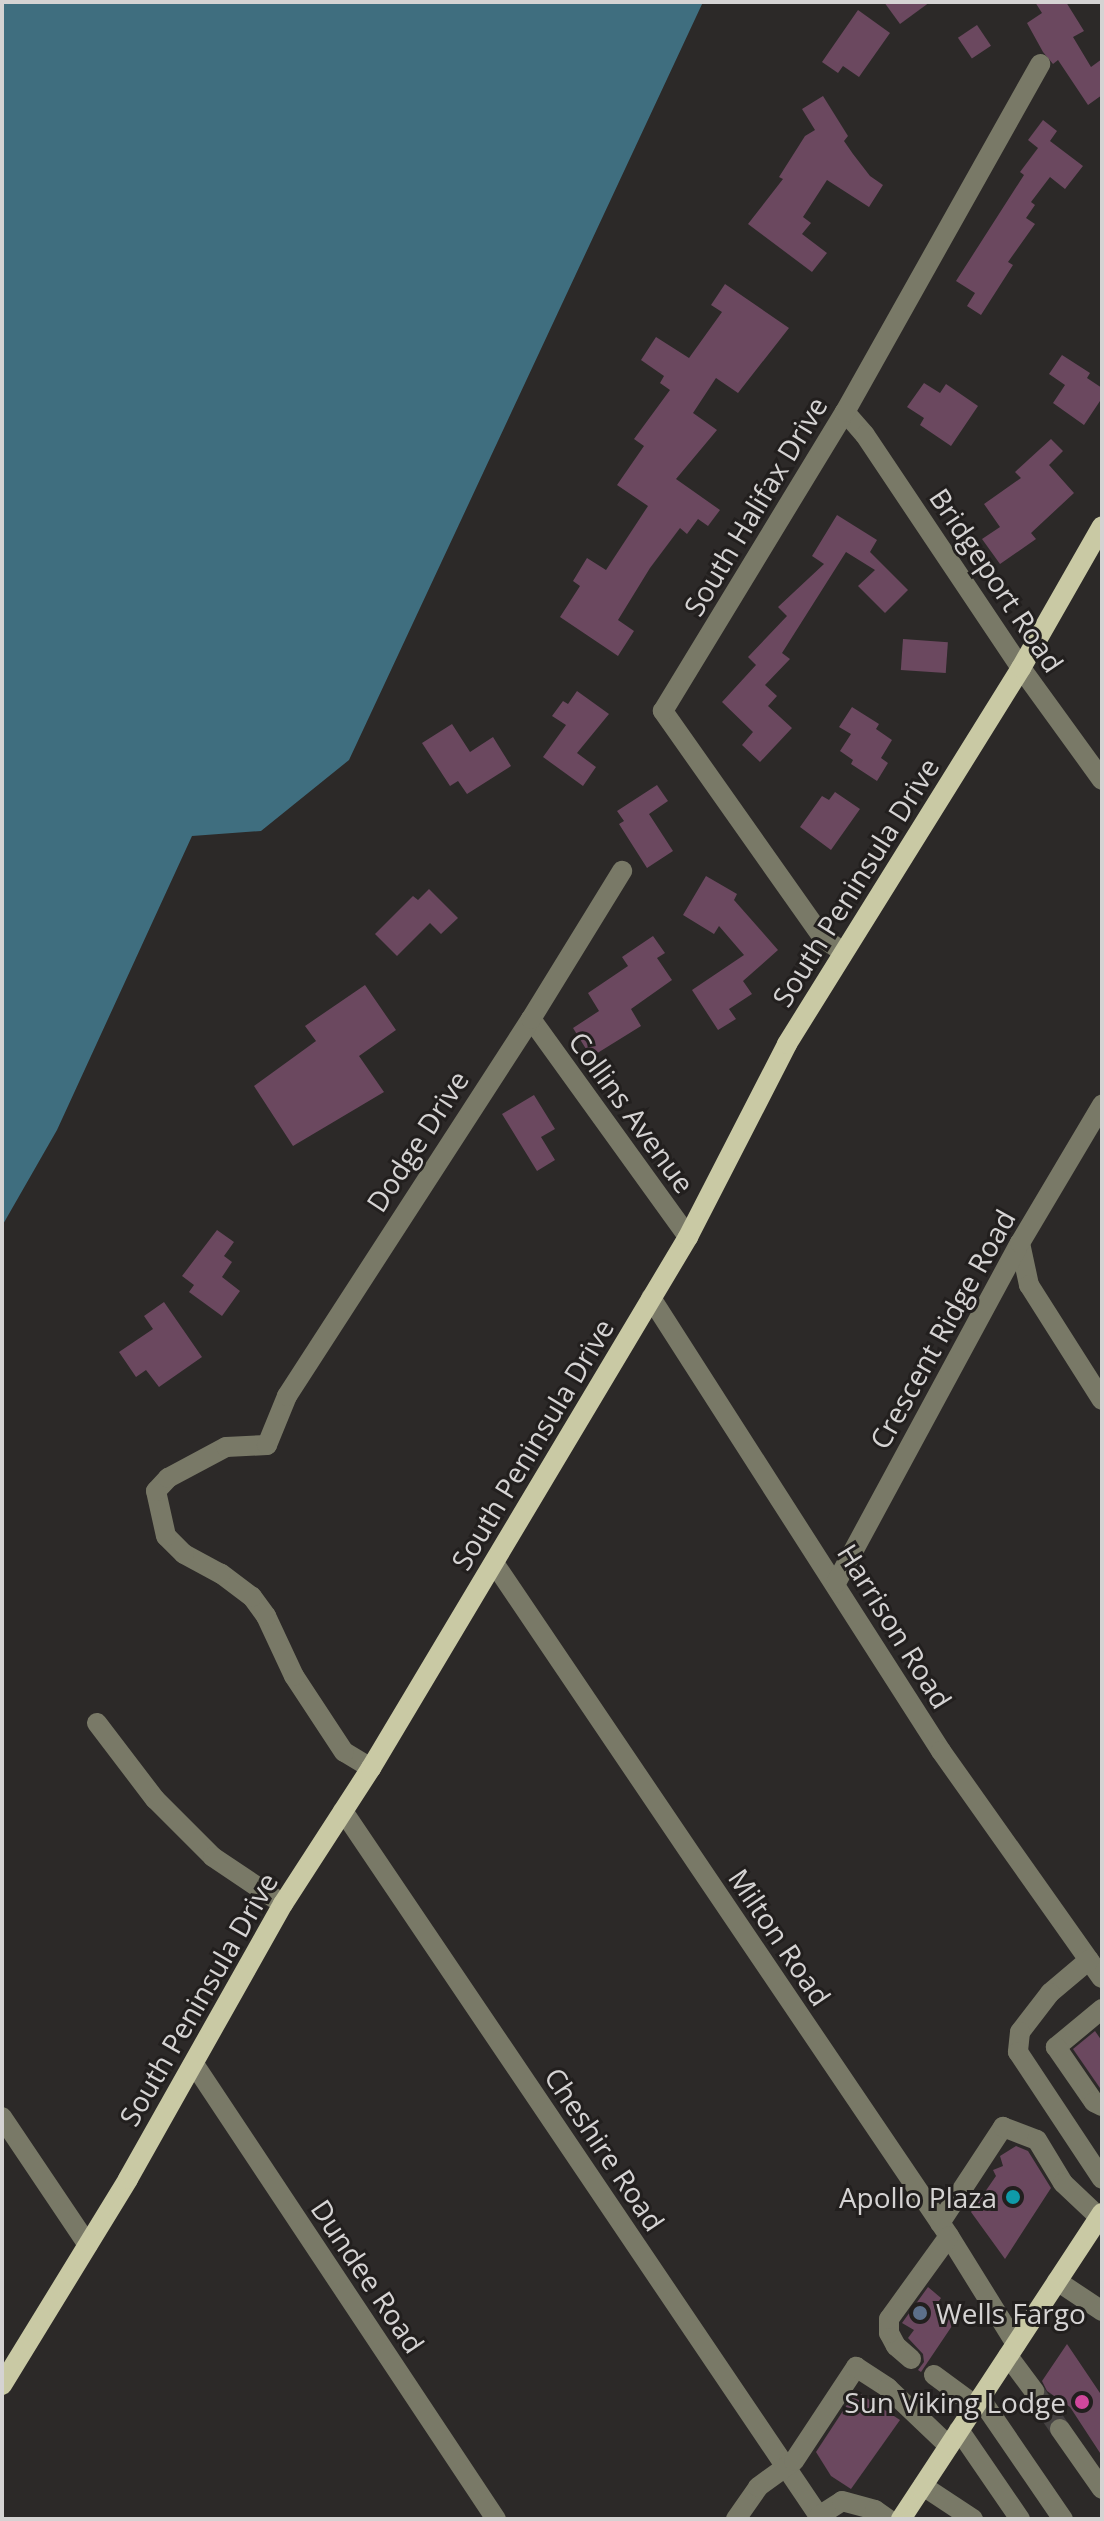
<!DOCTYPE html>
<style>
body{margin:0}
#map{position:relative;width:1104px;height:2521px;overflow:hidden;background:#2c2928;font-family:"Open Sans",sans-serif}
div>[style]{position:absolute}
.water>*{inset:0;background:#3f6e7f}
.building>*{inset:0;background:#6b485f;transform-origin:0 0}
.minor-tunnel>*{height:20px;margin-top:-10px;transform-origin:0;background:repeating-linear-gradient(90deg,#454242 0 20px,transparent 0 30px)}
.minor>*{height:20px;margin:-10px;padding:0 10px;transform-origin:10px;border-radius:10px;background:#797967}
.major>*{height:20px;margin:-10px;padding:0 10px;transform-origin:10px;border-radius:10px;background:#c9c9a4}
.dots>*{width:22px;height:22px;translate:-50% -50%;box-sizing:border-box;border:4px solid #221f1e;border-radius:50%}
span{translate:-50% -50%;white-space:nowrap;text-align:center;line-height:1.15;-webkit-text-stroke:6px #221f1e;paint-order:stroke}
.street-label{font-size:28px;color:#d5d3d3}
.poi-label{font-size:28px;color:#d5d3d3}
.right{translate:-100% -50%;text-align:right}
.left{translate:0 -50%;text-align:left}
.frame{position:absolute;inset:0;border:4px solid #d5d3d3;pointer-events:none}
</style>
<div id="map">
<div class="water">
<div style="clip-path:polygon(2px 2px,703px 2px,349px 760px,261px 831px,192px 836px,57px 1130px,2px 1226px)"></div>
</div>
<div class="building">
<div style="clip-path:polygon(884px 2px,930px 2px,900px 24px)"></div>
<div style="clip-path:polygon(1035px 2px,1066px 2px,1084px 31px,1073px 37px,1091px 67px,1102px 59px,1102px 95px,1088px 105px,1058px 60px,1053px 64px,1043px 52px,1027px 23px,1042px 13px)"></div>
<div style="clip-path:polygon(858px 10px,890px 33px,859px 77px,843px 66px,838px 73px,822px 62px)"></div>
<div style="left:977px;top:25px;width:25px;height:23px;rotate:56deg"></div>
<div style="clip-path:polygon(823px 96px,848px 136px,844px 141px,853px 154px,870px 176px,883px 185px,869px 207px,827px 180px,803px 217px,811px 223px,802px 234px,827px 253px,812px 272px,748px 224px,783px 179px,779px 177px,805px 136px,815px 130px,802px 109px)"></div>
<div style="clip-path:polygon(1043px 120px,1057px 131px,1050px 141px,1083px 166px,1065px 189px,1050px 177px,1031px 202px,1035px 205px,1026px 218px,1035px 224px,1008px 262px,1013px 265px,981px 315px,967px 306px,975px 293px,956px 281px,1024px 175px,1020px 172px,1038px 148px,1028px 140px)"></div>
<div style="clip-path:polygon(725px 284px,789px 328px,738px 393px,716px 378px,693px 413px,717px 430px,676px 479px,720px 510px,708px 526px,698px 519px,687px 534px,680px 528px,650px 568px,618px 620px,634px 631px,618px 656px,560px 617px,580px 586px,573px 581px,587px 558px,606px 570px,648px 506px,617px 485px,644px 446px,634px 439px,670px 390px,660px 383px,664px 376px,641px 360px,656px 337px,689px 358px,722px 312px,711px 305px)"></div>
<div style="clip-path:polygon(1062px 355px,1090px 373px,1087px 378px,1102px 388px,1102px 398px,1084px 425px,1053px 403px,1065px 385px,1049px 374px)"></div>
<div style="clip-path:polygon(924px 383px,940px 393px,946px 384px,978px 406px,951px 446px,920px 425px,924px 418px,907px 407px)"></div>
<div style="clip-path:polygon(1051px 439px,1063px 451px,1049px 465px,1074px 493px,1031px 533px,1036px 539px,1000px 564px,982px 539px,1000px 527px,984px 504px,1021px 478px,1015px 472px)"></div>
<div style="clip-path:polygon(837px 515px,877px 540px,870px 552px,908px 590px,885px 613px,858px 586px,875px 570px,846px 552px,782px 653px,790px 659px,765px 685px,777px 696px,768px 706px,792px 728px,760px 762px,742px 745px,753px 732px,722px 702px,756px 665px,748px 657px,787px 616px,778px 607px,824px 564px,812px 556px)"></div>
<div style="left:903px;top:639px;width:45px;height:31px;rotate:4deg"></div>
<div style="clip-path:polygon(577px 691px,609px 714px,577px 753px,596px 767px,583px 786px,543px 757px,566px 725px,552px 716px,563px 701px,568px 704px)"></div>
<div style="clip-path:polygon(852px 707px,879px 724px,876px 729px,892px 740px,881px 758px,888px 763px,877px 781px,851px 764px,853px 760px,840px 751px,851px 734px,839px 727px)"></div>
<div style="clip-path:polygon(452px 724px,470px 752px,493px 737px,511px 766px,467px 794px,458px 781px,450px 786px,422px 743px)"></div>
<div style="clip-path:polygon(657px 785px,668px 801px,649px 814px,673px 851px,647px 868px,619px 824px,624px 821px,617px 811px)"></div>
<div style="clip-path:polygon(835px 792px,860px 809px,831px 850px,800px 827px,822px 796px,829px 800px)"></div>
<div style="clip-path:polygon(706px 876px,737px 894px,734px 900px,778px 950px,743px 981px,752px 994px,729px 1009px,736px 1019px,718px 1030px,692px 990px,744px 955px,719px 926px,714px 934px,683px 915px)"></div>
<div style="clip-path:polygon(429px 889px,458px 918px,441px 934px,430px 923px,397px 956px,375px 934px,413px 896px,418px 900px)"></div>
<div style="clip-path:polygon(653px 936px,665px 953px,657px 958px,672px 980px,631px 1009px,641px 1026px,591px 1057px,573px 1028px,599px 1011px,588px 993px,628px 966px,622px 957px)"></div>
<div style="clip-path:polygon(365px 985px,396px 1030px,359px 1056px,384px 1092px,293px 1146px,254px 1086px,316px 1041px,305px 1026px)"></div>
<div style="clip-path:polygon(534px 1095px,555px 1129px,541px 1137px,555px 1160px,537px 1171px,502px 1114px)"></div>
<div style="clip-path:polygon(217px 1230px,234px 1242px,224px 1256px,232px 1262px,222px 1277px,240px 1291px,222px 1316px,189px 1292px,194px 1285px,182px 1276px)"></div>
<div style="clip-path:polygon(164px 1302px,202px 1357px,159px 1387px,146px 1370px,136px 1377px,119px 1352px,153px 1329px,144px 1316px)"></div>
<div style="clip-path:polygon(1095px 2031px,1102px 2041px,1102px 2091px,1073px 2049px)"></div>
<div style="clip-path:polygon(1016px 2146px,1028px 2151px,1051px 2188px,1005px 2259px,971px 2212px,996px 2176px,993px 2170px,1003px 2166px,1000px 2156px)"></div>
<div style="clip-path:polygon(928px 2287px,941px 2298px,934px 2308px,954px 2323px,921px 2372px,918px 2370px,924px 2362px,923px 2354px,908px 2338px,914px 2330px,902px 2323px)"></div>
<div style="clip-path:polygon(1067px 2344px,1102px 2396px,1102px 2456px,1070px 2407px,1047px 2391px,1042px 2381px)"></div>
<div style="clip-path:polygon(856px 2391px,900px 2420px,851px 2489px,831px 2476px,816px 2452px)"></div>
</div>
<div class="minor-tunnel">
<div style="left:1034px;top:2391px;width:46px;rotate:55.6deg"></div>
</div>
<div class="minor">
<div style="left:845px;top:412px;width:30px;rotate:49deg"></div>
<div style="left:865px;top:435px;width:280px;rotate:56.2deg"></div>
<div style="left:1021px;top:668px;width:138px;rotate:54.1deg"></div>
<div style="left:843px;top:952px;width:24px;rotate:-145deg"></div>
<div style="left:823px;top:938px;width:278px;rotate:-125.2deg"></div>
<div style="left:663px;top:711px;width:350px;rotate:-58.7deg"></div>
<div style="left:845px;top:412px;width:399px;rotate:-60.7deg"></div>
<div style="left:531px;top:1019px;width:269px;rotate:54.2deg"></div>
<div style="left:1020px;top:1243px;width:43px;rotate:77.9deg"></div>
<div style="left:1029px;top:1285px;width:136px;rotate:57.6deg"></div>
<div style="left:651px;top:1298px;width:538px;rotate:57.37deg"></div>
<div style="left:941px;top:1751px;width:278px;rotate:54.7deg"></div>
<div style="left:494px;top:1563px;width:812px;rotate:55.94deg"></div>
<div style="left:949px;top:2236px;width:127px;rotate:58.2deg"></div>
<div style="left:836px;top:1583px;width:387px;rotate:-61.6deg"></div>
<div style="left:1020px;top:1243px;width:161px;rotate:-59.3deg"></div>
<div style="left:97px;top:1723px;width:96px;rotate:52.7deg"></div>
<div style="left:155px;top:1799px;width:82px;rotate:45deg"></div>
<div style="left:213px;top:1857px;width:84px;rotate:33.9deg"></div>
<div style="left:371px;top:1768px;width:31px;rotate:-149deg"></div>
<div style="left:344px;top:1752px;width:91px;rotate:-123.3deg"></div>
<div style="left:294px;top:1676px;width:66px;rotate:-115deg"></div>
<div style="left:266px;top:1616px;width:24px;rotate:-126deg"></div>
<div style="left:252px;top:1597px;width:39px;rotate:-143deg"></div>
<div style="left:221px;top:1574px;width:42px;rotate:-151.6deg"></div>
<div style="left:184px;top:1554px;width:25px;rotate:-135deg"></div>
<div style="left:166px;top:1536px;width:46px;rotate:-102.5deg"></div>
<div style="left:156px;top:1491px;width:18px;rotate:-47deg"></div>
<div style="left:168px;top:1478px;width:66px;rotate:-28.1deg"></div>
<div style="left:226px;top:1447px;width:41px;rotate:-2.8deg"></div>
<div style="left:267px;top:1445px;width:53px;rotate:-67.8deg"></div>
<div style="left:287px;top:1396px;width:449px;rotate:-57.1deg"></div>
<div style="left:531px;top:1019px;width:174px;rotate:-58.4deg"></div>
<div style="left:343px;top:1811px;width:854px;rotate:55.98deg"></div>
<div style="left:1089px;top:1960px;width:51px;rotate:139.8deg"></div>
<div style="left:1050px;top:1993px;width:49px;rotate:127.6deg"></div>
<div style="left:1020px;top:2032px;width:20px;rotate:96deg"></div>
<div style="left:1018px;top:2052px;width:152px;rotate:56.5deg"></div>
<div style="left:1102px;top:2009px;width:60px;rotate:140.4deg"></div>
<div style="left:1056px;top:2047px;width:67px;rotate:55.4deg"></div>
<div style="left:1094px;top:2102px;width:9px;rotate:27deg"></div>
<div style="left:194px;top:2064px;width:546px;rotate:56.43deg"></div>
<div style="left:2px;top:2117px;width:154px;rotate:56.1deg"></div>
<div style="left:940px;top:2223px;width:115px;rotate:-56.7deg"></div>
<div style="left:1003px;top:2127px;width:36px;rotate:21deg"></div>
<div style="left:1037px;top:2140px;width:50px;rotate:58.8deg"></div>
<div style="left:1063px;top:2183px;width:50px;rotate:43.4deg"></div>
<div style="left:1057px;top:2281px;width:54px;rotate:33.7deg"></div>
<div style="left:1008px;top:2356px;width:44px;rotate:53.4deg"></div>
<div style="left:911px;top:2359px;width:20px;rotate:-139deg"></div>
<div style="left:896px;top:2346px;width:15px;rotate:-118deg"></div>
<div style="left:889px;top:2333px;width:14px;rotate:-90deg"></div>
<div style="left:889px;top:2319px;width:102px;rotate:-54.1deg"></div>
<div style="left:934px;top:2375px;width:52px;rotate:36.4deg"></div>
<div style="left:980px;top:2398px;width:147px;rotate:55.6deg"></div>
<div style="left:1060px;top:2429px;width:73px;rotate:55deg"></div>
<div style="left:959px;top:2430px;width:108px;rotate:55.6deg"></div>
<div style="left:923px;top:2486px;width:60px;rotate:33.4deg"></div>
<div style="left:819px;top:2516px;width:27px;rotate:-33deg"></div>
<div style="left:842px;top:2501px;width:34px;rotate:15deg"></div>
<div style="left:875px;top:2510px;width:16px;rotate:35deg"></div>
<div style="left:736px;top:2519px;width:39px;rotate:-55deg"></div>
<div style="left:758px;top:2487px;width:44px;rotate:-35.8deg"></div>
<div style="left:794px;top:2461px;width:113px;rotate:-56.6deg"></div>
<div style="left:856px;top:2367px;width:38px;rotate:33deg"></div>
<div style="left:888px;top:2388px;width:84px;rotate:43.6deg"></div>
</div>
<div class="major">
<div style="left:2px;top:2385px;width:241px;rotate:-58.5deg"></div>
<div style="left:128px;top:2179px;width:316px;rotate:-60.6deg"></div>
<div style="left:283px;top:1904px;width:162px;rotate:-57.1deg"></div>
<div style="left:371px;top:1768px;width:618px;rotate:-59.16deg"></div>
<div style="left:688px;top:1237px;width:217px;rotate:-62.8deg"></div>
<div style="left:787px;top:1044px;width:443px;rotate:-58.1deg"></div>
<div style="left:1021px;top:668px;width:163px;rotate:-60.3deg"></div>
<div style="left:901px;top:2519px;width:366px;rotate:-56.7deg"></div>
</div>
<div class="dots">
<div style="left:1013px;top:2197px;background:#0f9aa8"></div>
<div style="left:920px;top:2313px;background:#5c6f8a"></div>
<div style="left:1082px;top:2402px;background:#d1479c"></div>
</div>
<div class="street-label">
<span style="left:755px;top:506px;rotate:-59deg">South Halifax Drive</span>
<span style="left:997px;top:580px;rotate:56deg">Bridgeport Road</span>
<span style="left:855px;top:882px;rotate:-58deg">South Peninsula Drive</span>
<span style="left:632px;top:1112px;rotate:54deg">Collins Avenue</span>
<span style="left:417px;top:1141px;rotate:-57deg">Dodge Drive</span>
<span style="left:942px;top:1329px;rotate:-61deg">Crescent Ridge Road</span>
<span style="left:532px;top:1444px;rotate:-59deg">South Peninsula Drive</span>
<span style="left:895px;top:1626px;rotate:58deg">Harrison Road</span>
<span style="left:780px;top:1937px;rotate:56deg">Milton Road</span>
<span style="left:198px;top:1999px;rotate:-60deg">South Peninsula Drive</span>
<span style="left:605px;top:2149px;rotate:56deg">Cheshire Road</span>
<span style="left:368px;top:2276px;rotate:56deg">Dundee Road</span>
</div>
<div class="poi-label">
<span class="right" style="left:997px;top:2197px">Apollo Plaza</span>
<span class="left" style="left:936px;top:2313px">Wells Fargo</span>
<span class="right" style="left:1066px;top:2402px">Sun Viking Lodge</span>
</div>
<div class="frame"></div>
</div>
